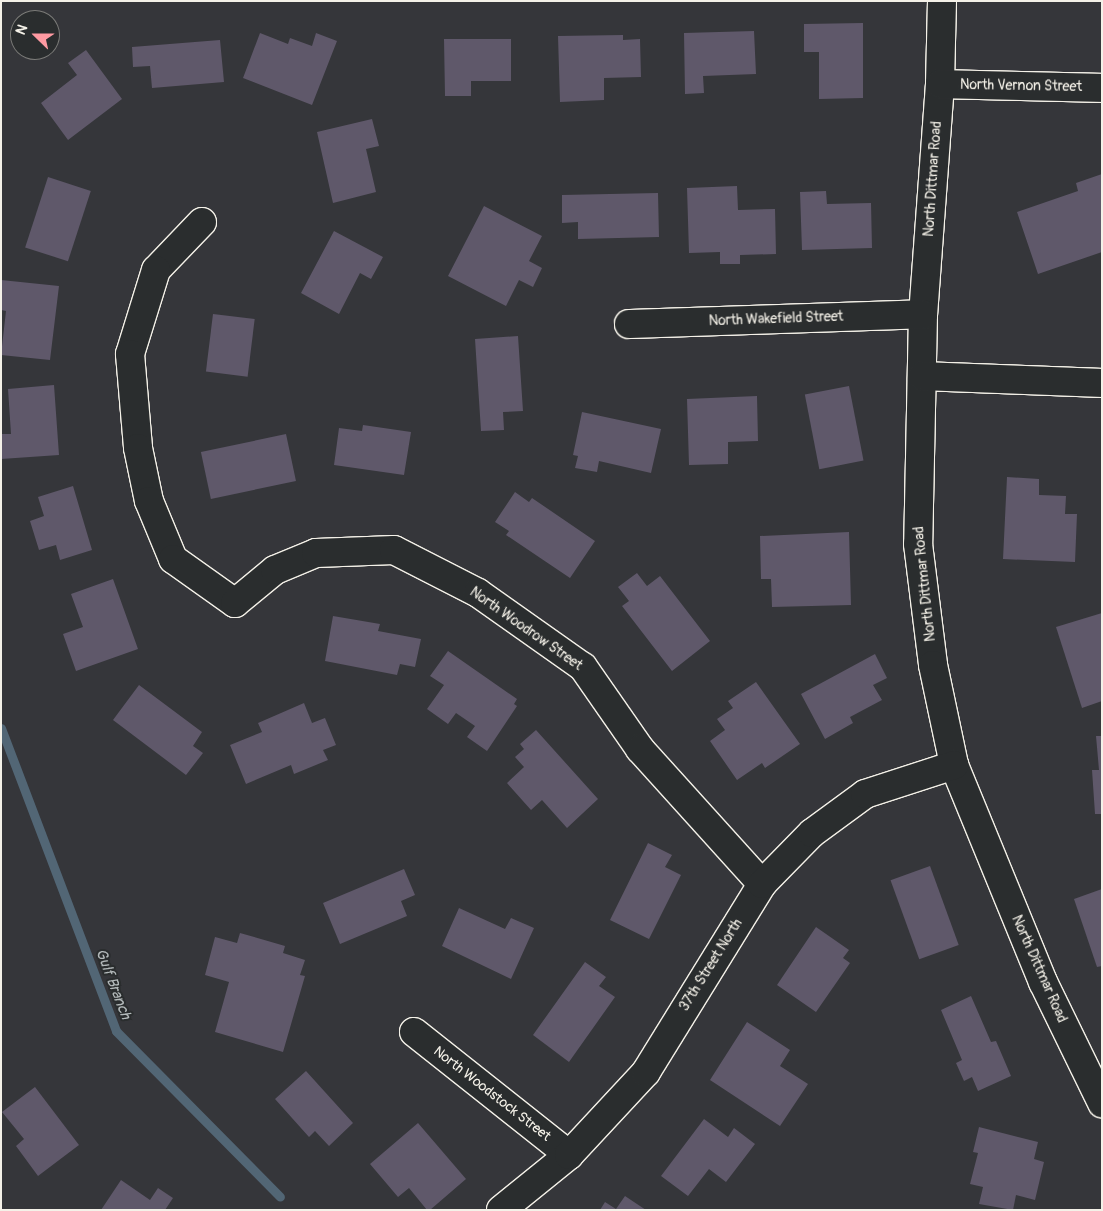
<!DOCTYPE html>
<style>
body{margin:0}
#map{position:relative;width:1103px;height:1211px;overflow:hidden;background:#35363a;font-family:Pangolin,sans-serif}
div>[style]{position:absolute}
.stream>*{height:9px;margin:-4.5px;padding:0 4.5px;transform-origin:4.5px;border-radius:4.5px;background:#526675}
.building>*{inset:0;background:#5f586a;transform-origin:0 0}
.roads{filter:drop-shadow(1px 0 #f4f1e8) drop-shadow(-1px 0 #f4f1e8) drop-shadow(0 1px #f4f1e8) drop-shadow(0 -1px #f4f1e8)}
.minor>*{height:28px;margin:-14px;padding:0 14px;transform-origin:14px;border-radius:14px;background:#2a2d2e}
span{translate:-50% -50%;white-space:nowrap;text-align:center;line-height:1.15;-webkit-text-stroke:4px #2a2d2e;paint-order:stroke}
.street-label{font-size:14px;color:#f4f1e8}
.water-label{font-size:15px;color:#b3b9ba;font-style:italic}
.frame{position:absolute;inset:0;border:2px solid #f4f1e8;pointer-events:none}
.north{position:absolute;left:10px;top:10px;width:50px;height:50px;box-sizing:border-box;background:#2a2d2e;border:1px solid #7b7b78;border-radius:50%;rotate:292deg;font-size:14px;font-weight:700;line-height:20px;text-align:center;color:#f4f1e8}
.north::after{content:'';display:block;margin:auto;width:18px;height:22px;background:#ff9aa2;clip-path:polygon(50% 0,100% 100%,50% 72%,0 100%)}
</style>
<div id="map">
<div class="stream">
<div style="left:1px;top:728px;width:324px;rotate:69.2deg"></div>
<div style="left:116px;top:1031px;width:233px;rotate:45.3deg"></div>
</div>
<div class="building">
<div style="clip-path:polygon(863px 23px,863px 98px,819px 99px,819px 52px,804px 52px,804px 24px)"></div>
<div style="clip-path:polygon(754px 31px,756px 74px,703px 76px,704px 93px,685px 94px,684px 33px)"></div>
<div style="clip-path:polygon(260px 33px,288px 44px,290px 38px,312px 46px,316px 33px,337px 41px,312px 105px,243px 78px)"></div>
<div style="clip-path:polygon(623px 35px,623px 40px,640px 39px,641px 77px,604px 78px,604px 100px,560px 102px,558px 36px)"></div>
<div style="clip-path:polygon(444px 39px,511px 39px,511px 81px,471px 81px,471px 96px,445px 96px)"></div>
<div style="clip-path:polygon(220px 40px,224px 82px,152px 88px,150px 66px,133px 67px,132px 47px)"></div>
<div style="clip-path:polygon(86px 50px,122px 99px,68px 140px,41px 103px,77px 75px,68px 63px)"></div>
<div style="clip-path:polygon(372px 119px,379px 146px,366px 149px,376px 192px,333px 203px,317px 132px)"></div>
<div style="clip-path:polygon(1102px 174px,1102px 252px,1038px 274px,1017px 212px,1078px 191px,1076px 183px)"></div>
<div style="left:48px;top:177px;width:45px;height:74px;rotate:18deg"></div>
<div style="clip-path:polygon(737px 186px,738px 210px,775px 209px,776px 254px,740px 255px,740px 264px,720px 264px,720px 252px,689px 253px,687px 188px)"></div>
<div style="clip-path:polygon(826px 191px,827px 204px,871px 203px,872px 248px,802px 250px,800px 192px)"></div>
<div style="clip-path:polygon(658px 193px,659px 237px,578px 239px,578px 222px,562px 223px,562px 195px)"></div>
<div style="clip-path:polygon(484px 206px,542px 236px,529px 261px,542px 268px,533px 287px,519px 280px,506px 306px,448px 276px)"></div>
<div style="clip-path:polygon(334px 231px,383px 257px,371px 279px,360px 273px,339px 314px,301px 293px)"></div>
<div style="clip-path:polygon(1px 280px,59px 286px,50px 360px,1px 355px,6px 311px,1px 310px)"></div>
<div style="left:213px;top:314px;width:42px;height:58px;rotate:7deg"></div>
<div style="clip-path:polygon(518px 336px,523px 411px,503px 412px,504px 430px,481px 431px,475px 339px)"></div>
<div style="clip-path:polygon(54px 385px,59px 455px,1px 459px,1px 434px,11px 434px,8px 389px)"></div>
<div style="left:849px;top:386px;width:76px;height:45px;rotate:79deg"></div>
<div style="clip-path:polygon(757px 396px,758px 441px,728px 442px,728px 464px,689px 465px,687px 399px)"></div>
<div style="clip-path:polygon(582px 412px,661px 429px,651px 473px,599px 461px,597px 472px,575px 468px,578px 456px,573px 455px)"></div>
<div style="clip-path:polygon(363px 425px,411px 432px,404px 475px,334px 465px,339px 428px,362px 431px)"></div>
<div style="left:286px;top:434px;width:48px;height:87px;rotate:78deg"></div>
<div style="clip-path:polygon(1007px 477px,1039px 479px,1039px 495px,1066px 496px,1065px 514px,1077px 514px,1075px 562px,1003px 559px)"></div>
<div style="clip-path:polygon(73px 486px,92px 550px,60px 560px,56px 545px,39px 550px,30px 521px,44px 516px,38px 497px)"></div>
<div style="clip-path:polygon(515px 492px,529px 502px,532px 498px,595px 541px,570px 578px,506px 535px,509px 531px,495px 522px)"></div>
<div style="clip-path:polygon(849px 532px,851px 605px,772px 607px,771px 579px,761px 579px,760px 536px)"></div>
<div style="clip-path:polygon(637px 573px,647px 586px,660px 576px,710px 641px,672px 671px,622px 606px,629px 601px,618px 587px)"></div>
<div style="clip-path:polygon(113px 579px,138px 649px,76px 671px,63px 634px,83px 627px,71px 594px)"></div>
<div style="clip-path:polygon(1102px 613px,1102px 701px,1082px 708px,1056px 627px)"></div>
<div style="clip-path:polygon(333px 616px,380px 624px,378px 631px,421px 639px,415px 667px,400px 664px,397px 675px,325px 661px)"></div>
<div style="clip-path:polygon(448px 651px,517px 699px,514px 704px,517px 706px,487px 751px,467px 737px,475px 726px,456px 713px,448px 724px,427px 709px,444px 685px,430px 676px)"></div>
<div style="clip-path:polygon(875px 654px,887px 678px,873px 685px,882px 700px,850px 717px,853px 723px,825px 739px,801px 694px)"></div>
<div style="clip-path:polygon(756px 682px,800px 744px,765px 768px,762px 763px,737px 780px,710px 741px,725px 730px,717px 719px,733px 708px,728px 701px)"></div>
<div style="clip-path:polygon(139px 685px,202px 732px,193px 746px,203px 753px,186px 775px,113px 720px)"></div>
<div style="clip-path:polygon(304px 703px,312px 723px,325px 718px,336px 745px,323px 750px,328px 760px,294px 774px,291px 765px,246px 784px,230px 745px,262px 732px,258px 723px)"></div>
<div style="clip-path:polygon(536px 730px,598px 799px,567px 828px,542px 800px,531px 810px,507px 783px,524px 767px,515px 757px,524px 749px,520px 744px)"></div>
<div style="clip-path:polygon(1096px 736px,1102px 736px,1102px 814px,1095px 814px,1092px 770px,1099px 770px)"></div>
<div style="clip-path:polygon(648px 843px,672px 855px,665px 867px,681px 875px,649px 939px,610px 920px)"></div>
<div style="left:930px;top:866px;width:84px;height:42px;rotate:70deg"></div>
<div style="clip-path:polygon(404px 869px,415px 895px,401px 901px,407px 916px,340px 944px,323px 903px)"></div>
<div style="clip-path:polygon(1102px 889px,1102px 966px,1097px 967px,1074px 899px)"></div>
<div style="clip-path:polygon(459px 908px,505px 929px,511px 918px,534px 928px,511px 979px,442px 946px)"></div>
<div style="clip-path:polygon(816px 927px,849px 950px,843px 958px,850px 963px,816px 1012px,777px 985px)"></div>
<div style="clip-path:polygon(240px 933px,285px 946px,283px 953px,305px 960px,300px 975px,305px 976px,283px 1052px,215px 1032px,229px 982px,205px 975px,215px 937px,237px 943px)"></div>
<div style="clip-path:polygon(585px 962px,606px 977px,599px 986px,615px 997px,569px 1062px,533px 1035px)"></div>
<div style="clip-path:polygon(971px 996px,991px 1042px,996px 1041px,1011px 1076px,978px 1091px,972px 1077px,964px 1081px,956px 1063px,962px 1060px,941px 1010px)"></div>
<div style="clip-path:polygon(747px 1022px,790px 1050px,780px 1066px,808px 1084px,780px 1126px,710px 1080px)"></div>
<div style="clip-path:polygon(306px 1071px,353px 1123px,329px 1146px,315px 1131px,309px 1137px,275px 1099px)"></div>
<div style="clip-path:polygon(35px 1087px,79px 1145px,38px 1176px,16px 1146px,24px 1139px,2px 1112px)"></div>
<div style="clip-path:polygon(704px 1119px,728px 1137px,734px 1128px,755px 1144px,726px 1182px,709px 1169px,688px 1196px,661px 1176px)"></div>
<div style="clip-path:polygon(418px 1123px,466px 1179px,430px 1210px,427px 1210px,409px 1188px,398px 1197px,370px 1164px)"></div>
<div style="clip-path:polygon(979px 1127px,1038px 1142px,1034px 1159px,1044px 1162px,1035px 1200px,1016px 1195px,1013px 1210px,979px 1204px,983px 1187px,970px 1184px,978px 1153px,973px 1152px)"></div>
<div style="clip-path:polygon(121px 1180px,150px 1200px,158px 1188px,173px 1198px,165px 1210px,101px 1210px)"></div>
<div style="clip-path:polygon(625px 1196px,646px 1210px,600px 1210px,605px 1202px,616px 1209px)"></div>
</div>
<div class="roads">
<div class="minor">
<div style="left:942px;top:1px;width:83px;rotate:91.4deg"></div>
<div style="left:940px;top:84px;width:231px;rotate:94.2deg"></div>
<div style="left:923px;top:314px;width:230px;rotate:91.2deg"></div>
<div style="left:918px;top:544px;width:122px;rotate:82.9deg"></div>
<div style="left:933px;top:665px;width:102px;rotate:78.1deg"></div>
<div style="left:954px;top:765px;width:235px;rotate:67.7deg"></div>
<div style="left:1043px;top:982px;width:135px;rotate:64deg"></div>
<div style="left:940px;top:84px;width:162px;rotate:1.4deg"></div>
<div style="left:202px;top:222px;width:66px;rotate:133.8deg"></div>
<div style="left:156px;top:270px;width:88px;rotate:107.2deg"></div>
<div style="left:130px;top:354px;width:94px;rotate:85.1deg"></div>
<div style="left:138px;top:448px;width:54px;rotate:78.3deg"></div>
<div style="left:149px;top:501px;width:63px;rotate:67.5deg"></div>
<div style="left:173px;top:559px;width:76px;rotate:35.4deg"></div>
<div style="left:235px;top:603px;width:52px;rotate:-39.5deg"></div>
<div style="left:275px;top:570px;width:44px;rotate:-22.5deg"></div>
<div style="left:316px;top:553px;width:78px;rotate:-2.2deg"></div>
<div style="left:394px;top:550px;width:94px;rotate:27.1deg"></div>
<div style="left:478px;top:593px;width:128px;rotate:35.2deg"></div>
<div style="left:583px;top:667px;width:100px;rotate:55.2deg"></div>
<div style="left:640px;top:749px;width:182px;rotate:47.9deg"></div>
<div style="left:629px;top:324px;width:294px;rotate:-1.9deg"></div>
<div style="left:922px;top:376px;width:180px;rotate:2.2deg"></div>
<div style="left:414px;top:1032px;width:198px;rotate:38.4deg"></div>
<div style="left:501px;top:1210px;width:87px;rotate:-39deg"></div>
<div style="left:569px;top:1155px;width:113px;rotate:-47.1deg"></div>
<div style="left:646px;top:1072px;width:221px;rotate:-58.3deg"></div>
<div style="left:762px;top:884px;width:71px;rotate:-45.6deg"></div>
<div style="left:812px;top:833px;width:66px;rotate:-36.3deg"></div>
<div style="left:865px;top:794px;width:94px;rotate:-18deg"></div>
</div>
</div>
<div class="street-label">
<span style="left:1021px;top:86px;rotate:1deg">North Vernon Street</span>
<span style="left:933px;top:179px;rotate:-86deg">North Dittmar Road</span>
<span style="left:776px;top:319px;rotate:-2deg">North Wakefield Street</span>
<span style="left:925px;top:584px;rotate:-96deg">North Dittmar Road</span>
<span style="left:526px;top:629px;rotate:35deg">North Woodrow Street</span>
<span style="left:711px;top:965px;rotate:-58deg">37th Street North</span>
<span style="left:1039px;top:969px;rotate:66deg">North Dittmar Road</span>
<span style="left:492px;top:1094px;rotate:38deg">North Woodstock Street</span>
</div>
<div class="water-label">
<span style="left:113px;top:984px;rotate:69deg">Gulf Branch</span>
</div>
<div class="frame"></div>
<div class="north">N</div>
</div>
